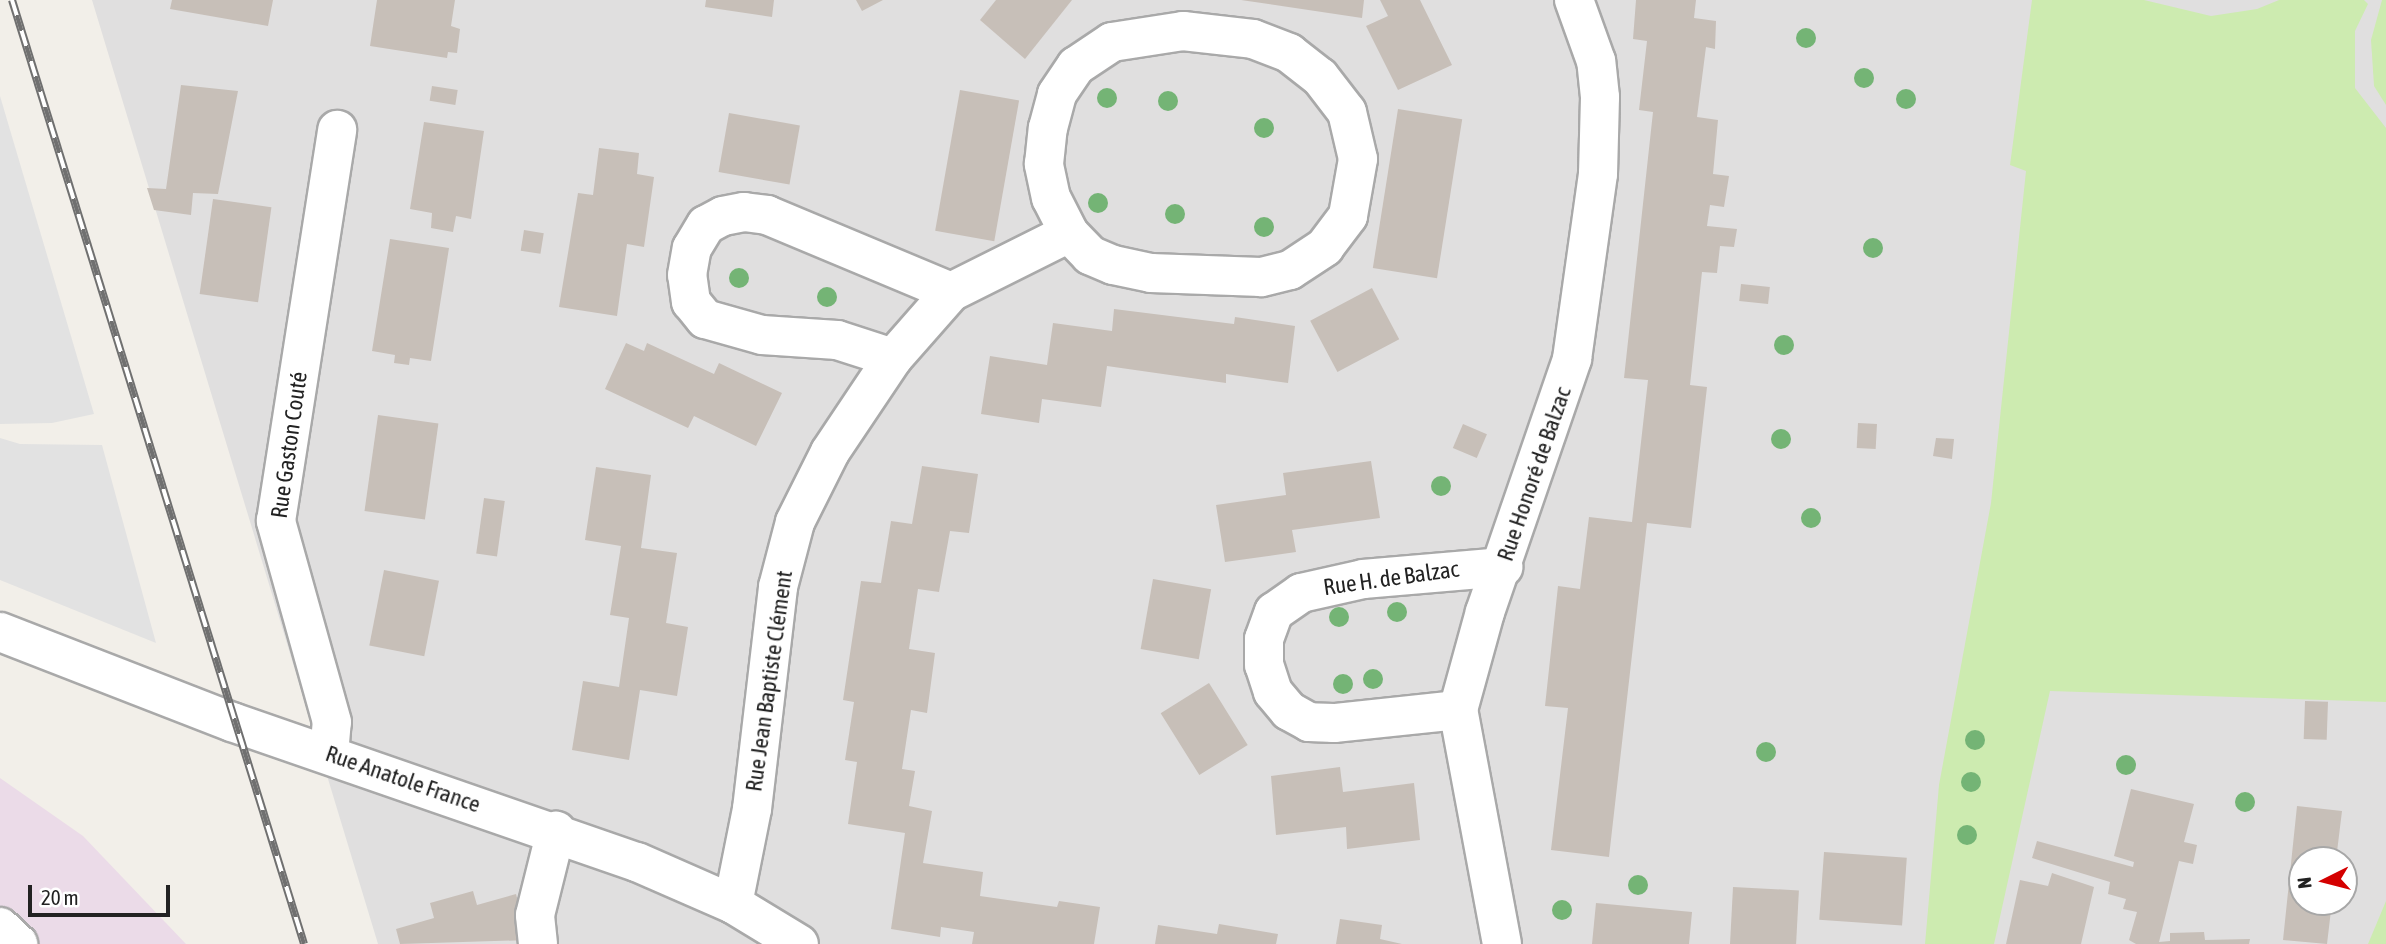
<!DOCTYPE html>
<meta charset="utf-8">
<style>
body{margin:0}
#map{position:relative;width:2386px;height:944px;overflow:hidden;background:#f2efe9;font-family:"Asap Condensed",sans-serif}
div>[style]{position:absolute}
.residential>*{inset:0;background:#e0dfdf}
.industrial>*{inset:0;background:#ebdbe8}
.grass>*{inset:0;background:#cdebb0}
.parking>*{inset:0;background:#e2e2e2}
.building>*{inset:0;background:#c7bfb8;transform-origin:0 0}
.roads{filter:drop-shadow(2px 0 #a9a9a9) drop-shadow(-2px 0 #a9a9a9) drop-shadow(0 2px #a9a9a9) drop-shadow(0 -2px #a9a9a9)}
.minor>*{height:38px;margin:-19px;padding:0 19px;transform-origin:19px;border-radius:19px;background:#fff}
.rail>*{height:8px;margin-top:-4px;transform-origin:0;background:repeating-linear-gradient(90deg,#fff 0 16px,#707070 0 32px);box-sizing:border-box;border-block:2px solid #707070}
.trees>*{width:20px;height:20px;margin:-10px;border-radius:50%;background:#74b475}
span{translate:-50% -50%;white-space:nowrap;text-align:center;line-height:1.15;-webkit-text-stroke:6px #fff;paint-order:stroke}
.street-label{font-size:23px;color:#222}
.north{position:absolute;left:2288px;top:846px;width:70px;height:70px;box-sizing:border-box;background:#fff;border:2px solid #a7a7a7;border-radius:50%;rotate:264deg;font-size:19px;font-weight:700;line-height:28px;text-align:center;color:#222}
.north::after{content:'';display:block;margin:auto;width:24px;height:32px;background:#d40000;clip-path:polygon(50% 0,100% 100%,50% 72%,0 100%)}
.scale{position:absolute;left:28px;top:885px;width:142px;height:32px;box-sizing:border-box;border:4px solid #222;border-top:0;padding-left:9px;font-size:21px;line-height:24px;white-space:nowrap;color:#222;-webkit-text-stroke:5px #fff;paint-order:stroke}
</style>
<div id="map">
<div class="residential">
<div style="clip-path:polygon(evenodd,92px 0,2386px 0,2386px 944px,378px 944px,92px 0,2302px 860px,2344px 860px,2344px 902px,2302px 902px,2302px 860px)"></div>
</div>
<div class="industrial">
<div style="clip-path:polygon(0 778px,83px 836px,186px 944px,0 944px)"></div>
</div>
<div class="grass">
<div style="clip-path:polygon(2032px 0,2144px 0,2211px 16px,2257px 9px,2279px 0,2364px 0,2368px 4px,2355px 31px,2355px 88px,2386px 128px,2386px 702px,2050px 691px,1994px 944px,1925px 944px,1939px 785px,1991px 503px,2026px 171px,2010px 165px)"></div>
<div style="clip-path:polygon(2382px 0,2386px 0,2386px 105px,2374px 86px,2371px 40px)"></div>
<div style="clip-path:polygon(2386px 901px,2386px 944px,2368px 944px)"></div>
</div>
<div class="parking">
<div style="clip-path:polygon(0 96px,94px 414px,52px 423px,0 424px)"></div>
<div style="clip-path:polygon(0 438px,20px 444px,102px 445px,156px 643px,0 580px)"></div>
</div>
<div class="building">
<div style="clip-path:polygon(172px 0,273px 0,268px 26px,170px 9px)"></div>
<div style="clip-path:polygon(377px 0,455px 0,451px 26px,460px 29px,457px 53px,448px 52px,447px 58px,370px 46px)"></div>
<div style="clip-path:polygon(706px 0,774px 0,772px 17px,705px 7px)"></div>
<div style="clip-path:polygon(856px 0,883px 0,862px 11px)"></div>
<div style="clip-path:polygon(996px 0,1072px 0,1025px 59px,980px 20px)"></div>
<div style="clip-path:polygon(1241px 0,1364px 0,1362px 18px)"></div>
<div style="clip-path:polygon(1380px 0,1420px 0,1452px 65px,1398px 90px,1366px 26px,1388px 16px)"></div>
<div style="clip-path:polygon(1636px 0,1696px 0,1694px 18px,1716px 21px,1715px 49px,1706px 47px,1697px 117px,1718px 120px,1713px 174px,1729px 176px,1724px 207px,1710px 205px,1707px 226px,1737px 229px,1734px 247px,1720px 246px,1717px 273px,1702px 272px,1690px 385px,1707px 387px,1691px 528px,1647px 523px,1609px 857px,1551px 850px,1568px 708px,1545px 706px,1558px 586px,1580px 589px,1589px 517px,1632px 522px,1648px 380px,1624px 378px,1653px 112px,1639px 110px,1647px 41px,1633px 39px)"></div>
<div style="clip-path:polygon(181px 85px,238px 91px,218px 194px,193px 193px,191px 215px,154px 210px,147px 188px,166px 189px)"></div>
<div style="left:432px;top:86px;width:26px;height:15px;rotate:9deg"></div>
<div style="left:960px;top:90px;width:60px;height:143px;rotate:10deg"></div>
<div style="left:1398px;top:109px;width:65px;height:161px;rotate:9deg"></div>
<div style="left:729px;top:113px;width:72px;height:60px;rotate:10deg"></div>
<div style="clip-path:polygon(424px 122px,484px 131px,471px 219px,456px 216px,453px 232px,431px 228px,432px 213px,410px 209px)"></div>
<div style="clip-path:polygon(599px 148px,639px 153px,637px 174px,654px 177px,644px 247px,627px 244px,617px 316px,559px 307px,578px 193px,593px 195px)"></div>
<div style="left:213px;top:199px;width:59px;height:96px;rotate:8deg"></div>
<div style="left:524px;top:230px;width:20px;height:21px;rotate:9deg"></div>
<div style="clip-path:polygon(390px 239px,449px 248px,431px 361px,410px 358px,409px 365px,394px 363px,395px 355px,372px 351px)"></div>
<div style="left:1741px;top:284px;width:29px;height:17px;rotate:6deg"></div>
<div style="left:1372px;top:288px;width:58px;height:70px;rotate:62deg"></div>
<div style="clip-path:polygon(1114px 309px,1234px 324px,1235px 317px,1295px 326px,1288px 383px,1226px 374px,1226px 383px,1107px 366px,1101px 407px,1042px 399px,1039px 423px,981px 414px,990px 356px,1047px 365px,1053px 323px,1112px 331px)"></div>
<div style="clip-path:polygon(626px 343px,644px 351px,647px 343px,714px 374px,719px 363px,782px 393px,756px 446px,694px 416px,688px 428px,605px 389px)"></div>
<div style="left:378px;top:415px;width:61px;height:97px;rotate:8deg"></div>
<div style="left:1858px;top:423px;width:19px;height:25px;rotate:3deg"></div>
<div style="left:1463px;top:424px;width:26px;height:26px;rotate:23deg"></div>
<div style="clip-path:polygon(1936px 438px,1954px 439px,1952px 459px,1933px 456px)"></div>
<div style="clip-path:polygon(1371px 461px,1380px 518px,1292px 530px,1296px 552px,1225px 562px,1216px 505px,1286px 495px,1283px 473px)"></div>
<div style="clip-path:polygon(922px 466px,978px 474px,969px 533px,950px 531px,939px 592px,918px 589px,909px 649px,935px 653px,927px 713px,911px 710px,902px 769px,915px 771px,909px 806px,932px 811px,923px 863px,983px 872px,980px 896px,1057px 907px,1059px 901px,1100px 907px,1094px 944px,972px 944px,974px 932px,941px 927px,940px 937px,891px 929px,905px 833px,848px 824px,857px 762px,845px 760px,854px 702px,843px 700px,861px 581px,881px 583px,891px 521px,912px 524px)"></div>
<div style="clip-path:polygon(596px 467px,651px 475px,641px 548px,677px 553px,666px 623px,688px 627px,677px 696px,640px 690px,629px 760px,572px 750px,583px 681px,619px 687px,629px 618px,610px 615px,621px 546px,585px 540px)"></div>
<div style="left:484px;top:498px;width:21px;height:56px;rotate:8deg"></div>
<div style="left:384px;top:570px;width:56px;height:77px;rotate:11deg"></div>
<div style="left:1153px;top:579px;width:59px;height:71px;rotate:10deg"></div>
<div style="left:1209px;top:683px;width:73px;height:57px;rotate:58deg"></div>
<div style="left:2305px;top:701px;width:23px;height:38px;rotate:2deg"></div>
<div style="clip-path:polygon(1340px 767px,1343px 792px,1414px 783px,1420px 840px,1347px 849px,1346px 827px,1276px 835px,1271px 776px)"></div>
<div style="clip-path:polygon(2131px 789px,2194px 804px,2184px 842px,2197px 845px,2193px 864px,2179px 861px,2159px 942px,2170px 941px,2170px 933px,2204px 932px,2205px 940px,2250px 939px,2249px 944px,2136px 944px,2129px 940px,2137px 912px,2123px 909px,2126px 899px,2108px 894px,2110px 882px,2032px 858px,2037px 841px,2133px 867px,2134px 862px,2114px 856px)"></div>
<div style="clip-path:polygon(2297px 806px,2342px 811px,2336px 860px,2302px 860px,2302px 902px,2332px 902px,2327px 944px,2283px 940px)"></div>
<div style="left:1824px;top:852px;width:83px;height:68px;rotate:4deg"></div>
<div style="clip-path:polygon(2052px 873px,2094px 887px,2081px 944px,2006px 944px,2020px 880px,2048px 886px)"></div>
<div style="left:1733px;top:887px;width:66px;height:57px;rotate:3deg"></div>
<div style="clip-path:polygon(473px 891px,477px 905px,516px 894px,528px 940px,400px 944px,396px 929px,434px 918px,430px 903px)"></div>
<div style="clip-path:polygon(1596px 903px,1692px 912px,1689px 944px,1592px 944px)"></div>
<div style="clip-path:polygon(1340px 919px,1382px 925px,1380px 939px,1402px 944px,1336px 944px)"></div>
<div style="clip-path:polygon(1219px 924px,1278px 934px,1276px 944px,1155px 944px,1158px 925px,1217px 934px)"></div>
</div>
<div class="roads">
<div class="minor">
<div style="left:1183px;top:31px;width:70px;rotate:6.5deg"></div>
<div style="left:1253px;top:39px;width:39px;rotate:21deg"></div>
<div style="left:1289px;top:53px;width:39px;rotate:38deg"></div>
<div style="left:1320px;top:77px;width:44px;rotate:52.4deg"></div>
<div style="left:1347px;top:112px;width:48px;rotate:76.8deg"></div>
<div style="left:1358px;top:159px;width:58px;rotate:100deg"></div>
<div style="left:1348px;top:216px;width:39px;rotate:127deg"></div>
<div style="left:1325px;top:247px;width:42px;rotate:146.7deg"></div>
<div style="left:1290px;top:270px;width:30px;rotate:166deg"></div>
<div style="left:1261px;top:277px;width:110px;rotate:-177.9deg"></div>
<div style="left:1151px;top:273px;width:39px;rotate:-168deg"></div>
<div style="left:1113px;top:265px;width:25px;rotate:-157deg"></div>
<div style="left:1090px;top:255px;width:30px;rotate:-134deg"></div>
<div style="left:1069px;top:233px;width:39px;rotate:-117deg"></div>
<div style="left:1051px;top:198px;width:35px;rotate:-102deg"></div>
<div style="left:1044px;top:164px;width:36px;rotate:-84deg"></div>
<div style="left:1048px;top:128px;width:35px;rotate:-75deg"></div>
<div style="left:1057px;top:94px;width:34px;rotate:-56deg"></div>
<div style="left:1076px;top:66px;width:43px;rotate:-33.7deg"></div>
<div style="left:1112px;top:42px;width:72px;rotate:-8.8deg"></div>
<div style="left:893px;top:358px;width:59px;rotate:-162.2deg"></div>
<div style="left:837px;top:340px;width:75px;rotate:-176.2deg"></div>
<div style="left:762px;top:335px;width:59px;rotate:-164.3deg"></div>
<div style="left:705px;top:319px;width:22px;rotate:-129deg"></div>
<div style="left:691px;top:302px;width:27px;rotate:-98deg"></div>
<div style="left:687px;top:275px;width:27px;rotate:-80deg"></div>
<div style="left:692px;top:248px;width:27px;rotate:-59deg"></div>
<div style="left:706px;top:225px;width:19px;rotate:-28deg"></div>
<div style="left:723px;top:216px;width:21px;rotate:-11deg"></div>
<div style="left:744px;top:212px;width:23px;rotate:7deg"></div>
<div style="left:767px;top:215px;width:199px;rotate:22.7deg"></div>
<div style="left:0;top:632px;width:249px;rotate:21.2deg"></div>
<div style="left:232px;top:722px;width:429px;rotate:19.1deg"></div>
<div style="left:637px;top:862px;width:105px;rotate:23.6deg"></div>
<div style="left:733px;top:904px;width:77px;rotate:31.2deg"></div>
<div style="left:1458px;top:710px;width:125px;rotate:174deg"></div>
<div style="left:1334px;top:723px;width:25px;rotate:-178deg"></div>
<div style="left:1309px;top:722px;width:23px;rotate:-151deg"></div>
<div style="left:1289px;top:711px;width:25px;rotate:-130deg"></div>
<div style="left:1273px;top:692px;width:28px;rotate:-108deg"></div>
<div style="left:1264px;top:665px;width:26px;rotate:-90deg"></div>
<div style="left:1264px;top:639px;width:29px;rotate:-70deg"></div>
<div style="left:1274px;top:612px;width:33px;rotate:-35deg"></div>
<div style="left:1301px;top:593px;width:64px;rotate:-12.7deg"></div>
<div style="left:1363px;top:579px;width:141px;rotate:-4.9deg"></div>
<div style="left:329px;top:754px;width:32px;rotate:-85deg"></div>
<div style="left:332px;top:722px;width:209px;rotate:-105.6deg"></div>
<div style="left:276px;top:521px;width:396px;rotate:-81.1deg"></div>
<div style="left:733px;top:904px;width:97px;rotate:-78.7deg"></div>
<div style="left:752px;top:809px;width:224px;rotate:-83.3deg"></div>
<div style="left:778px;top:587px;width:67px;rotate:-75.3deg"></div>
<div style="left:795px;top:522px;width:78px;rotate:-63.4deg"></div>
<div style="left:830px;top:452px;width:113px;rotate:-56.2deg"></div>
<div style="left:893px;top:358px;width:88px;rotate:-48.7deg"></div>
<div style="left:951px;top:292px;width:132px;rotate:-26.6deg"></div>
<div style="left:0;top:927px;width:25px;rotate:43deg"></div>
<div style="left:538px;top:944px;width:29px;rotate:-96deg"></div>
<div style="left:535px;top:915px;width:87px;rotate:-76deg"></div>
<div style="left:1502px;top:944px;width:238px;rotate:-100.6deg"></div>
<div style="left:1458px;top:710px;width:102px;rotate:-74.6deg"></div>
<div style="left:1485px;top:612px;width:268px;rotate:-71deg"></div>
<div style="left:1572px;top:359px;width:187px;rotate:-82deg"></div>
<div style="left:1598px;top:174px;width:77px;rotate:-88.5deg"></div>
<div style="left:1600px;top:97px;width:36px;rotate:-96deg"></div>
<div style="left:1596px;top:61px;width:65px;rotate:-109.8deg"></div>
</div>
</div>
<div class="rail">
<div style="left:12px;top:0;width:988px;rotate:72.81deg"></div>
</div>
<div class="trees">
<div style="left:1806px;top:38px"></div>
<div style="left:1864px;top:78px"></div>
<div style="left:1107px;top:98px"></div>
<div style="left:1906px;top:99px"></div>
<div style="left:1168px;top:101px"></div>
<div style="left:1264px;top:128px"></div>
<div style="left:1098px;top:203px"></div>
<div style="left:1175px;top:214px"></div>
<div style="left:1264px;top:227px"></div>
<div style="left:1873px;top:248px"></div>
<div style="left:739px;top:278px"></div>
<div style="left:827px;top:297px"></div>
<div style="left:1784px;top:345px"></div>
<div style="left:1781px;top:439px"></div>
<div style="left:1441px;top:486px"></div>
<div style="left:1811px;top:518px"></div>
<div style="left:1397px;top:612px"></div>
<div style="left:1339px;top:617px"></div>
<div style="left:1373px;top:679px"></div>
<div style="left:1343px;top:684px"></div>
<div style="left:1975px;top:740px"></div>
<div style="left:1766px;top:752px"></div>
<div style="left:2126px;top:765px"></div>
<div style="left:1971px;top:782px"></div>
<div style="left:2245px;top:802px"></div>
<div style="left:1967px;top:835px"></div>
<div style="left:1638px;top:885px"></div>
<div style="left:1562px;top:910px"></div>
</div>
<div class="street-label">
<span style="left:289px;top:445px;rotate:-82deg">Rue Gaston Couté</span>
<span style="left:1534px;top:474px;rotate:-71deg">Rue Honoré de Balzac</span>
<span style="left:1391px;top:578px;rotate:-8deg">Rue H. de Balzac</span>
<span style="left:769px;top:681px;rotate:-82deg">Rue Jean Baptiste Clément</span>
<span style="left:403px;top:779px;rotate:19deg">Rue Anatole France</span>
</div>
<div class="north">N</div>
<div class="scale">20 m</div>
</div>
